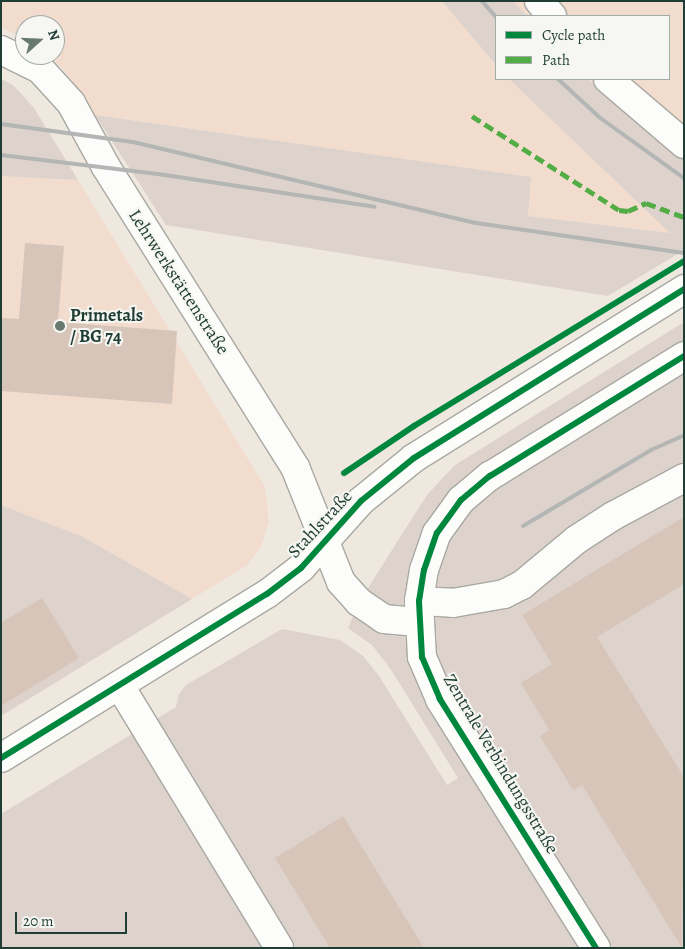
<!DOCTYPE html>
<meta charset="utf-8">
<style>
body{margin:0}
#map{position:relative;width:685px;height:949px;overflow:hidden;background:#eee8df;font-family:Alegreya,serif}
div>[style]{position:absolute}
.built>*{inset:0;background:#f2dcce}
.industrial>*{inset:0;background:#ded2cc}
.building>*{inset:0;background:#d7c5ba}
.roads{filter:drop-shadow(1px 0 #a8a8a2) drop-shadow(-1px 0 #a8a8a2) drop-shadow(0 1px #a8a8a2) drop-shadow(0 -1px #a8a8a2)}
.minor>*{height:28px;margin:-14px;padding:0 14px;transform-origin:14px;border-radius:14px;background:#fcfcfa}
.rail>*{height:4px;margin:-2px;padding:0 2px;transform-origin:2px;border-radius:2px;background:#b3b6b4}
.quiet>*{height:5px;margin-top:-2.5px;transform-origin:0;background:repeating-linear-gradient(90deg,#52ad45 0 10px,transparent 0 15px)}
.cycleway>*{height:6px;margin:-3px;padding:0 3px;transform-origin:3px;border-radius:3px;background:#00873e}
.dots>*{width:14px;height:14px;translate:-50% -50%;box-sizing:border-box;border:2px solid #f6f6f2;border-radius:50%}
span{translate:-50% -50%;white-space:nowrap;text-align:center;line-height:1.15;-webkit-text-stroke:4px #f6f6f2;paint-order:stroke}
.street-label{font-size:18px;color:#1f3d34}
.poi-label{font-size:18px;color:#1f3d34;font-weight:700}
.left{translate:0 -50%;text-align:left}
.frame{position:absolute;inset:0;border:2px solid #1f3d34;pointer-events:none}
.legend{position:absolute;left:495px;top:15px;width:175px;height:65px;box-sizing:border-box;background:#f6f6f2;border:1px solid #a0aca6;margin:0;padding:6px 9px;list-style:none;font-size:15px;color:#1f3d34}
.legend li{display:flex;align-items:center;gap:10px;height:25px}
.legend b{width:25px;border:1px solid #a0aca6}
.north{position:absolute;left:15px;top:15px;width:50px;height:50px;box-sizing:border-box;background:#f6f6f2;border:1px solid #a0aca6;border-radius:50%;rotate:70deg;font-size:14px;font-weight:700;line-height:20px;text-align:center;color:#1f3d34}
.north::after{content:'';display:block;margin:auto;width:18px;height:22px;background:#677970;clip-path:polygon(50% 0,100% 100%,50% 72%,0 100%)}
.scale{position:absolute;left:15px;top:912px;width:112px;height:22px;box-sizing:border-box;border:2px solid #1f3d34;border-top:0;padding-left:6px;font-size:15px;line-height:18px;white-space:nowrap;color:#1f3d34;-webkit-text-stroke:4px #f6f6f2;paint-order:stroke}
</style>
<div id="map">
<div class="built">
<div style="clip-path:polygon(1px 1px,442px 1px,496px 65px,496px 79px,509px 79px,671px 233px,528px 216px,531px 177px,95px 115px,64px 70px,47px 55px,55px 55px,55px 25px,25px 25px,25px 39px,1px 27px)"></div>
<div style="clip-path:polygon(513px 1px,684px 1px,684px 153px,587px 79px,669px 79px,669px 16px,527px 16px)"></div>
<div style="clip-path:polygon(1px 176px,78px 180px,265px 487px,269px 522px,261px 546px,247px 565px,192px 599px,83px 537px,1px 505px)"></div>
</div>
<div class="industrial">
<div style="clip-path:polygon(442px 1px,513px 1px,527px 16px,496px 16px,496px 65px)"></div>
<div style="clip-path:polygon(1px 79px,13px 85px,34px 108px,78px 180px,1px 176px)"></div>
<div style="clip-path:polygon(509px 79px,587px 79px,684px 153px,684px 250px,608px 296px,166px 225px,95px 115px,531px 177px,528px 216px,670px 233px)"></div>
<div style="clip-path:polygon(684px 322px,684px 948px,1px 948px,1px 814px,176px 707px,179px 694px,186px 685px,282px 629px,340px 640px,363px 656px,379px 676px,447px 785px,458px 778px,390px 668px,372px 645px,348px 628px,359px 602px,427px 495px,455px 465px)"></div>
<div style="clip-path:polygon(1px 505px,83px 537px,192px 599px,1px 716px)"></div>
</div>
<div class="building">
<div style="clip-path:polygon(25px 243px,64px 246px,58px 322px,177px 331px,172px 404px,1px 391px,1px 318px,19px 319px)"></div>
<div style="clip-path:polygon(684px 517px,684px 584px,597px 637px,684px 777px,682px 948px,582px 785px,573px 790px,540px 736px,549px 730px,521px 683px,552px 664px,522px 615px)"></div>
<div style="clip-path:polygon(42px 598px,79px 658px,1px 706px,1px 623px)"></div>
<div style="clip-path:polygon(343px 816px,424px 948px,330px 948px,275px 858px)"></div>
</div>
<div class="roads">
<div class="minor">
<div style="left:539px;top:1px;width:20px;rotate:49deg"></div>
<div style="left:1px;top:50px;width:43px;rotate:26deg"></div>
<div style="left:40px;top:69px;width:46px;rotate:47.6deg"></div>
<div style="left:71px;top:103px;width:73px;rotate:61.3deg"></div>
<div style="left:106px;top:167px;width:355px;rotate:57.8deg"></div>
<div style="left:295px;top:467px;width:124px;rotate:68.2deg"></div>
<div style="left:341px;top:582px;width:27px;rotate:48deg"></div>
<div style="left:359px;top:602px;width:30px;rotate:34deg"></div>
<div style="left:384px;top:619px;width:34px;rotate:5deg"></div>
<div style="left:608px;top:79px;width:100px;rotate:40.5deg"></div>
<div style="left:419px;top:601px;width:34px;rotate:3deg"></div>
<div style="left:453px;top:603px;width:52px;rotate:-10deg"></div>
<div style="left:504px;top:594px;width:20px;rotate:-27deg"></div>
<div style="left:522px;top:585px;width:70px;rotate:-39.8deg"></div>
<div style="left:576px;top:540px;width:44px;rotate:-33deg"></div>
<div style="left:613px;top:516px;width:81px;rotate:-28.2deg"></div>
<div style="left:120px;top:686px;width:306px;rotate:58.7deg"></div>
<div style="left:1px;top:758px;width:312px;rotate:-31.7deg"></div>
<div style="left:267px;top:594px;width:43px;rotate:-37.4deg"></div>
<div style="left:301px;top:568px;width:90px;rotate:-48.2deg"></div>
<div style="left:361px;top:501px;width:68px;rotate:-39.1deg"></div>
<div style="left:414px;top:458px;width:319px;rotate:-32deg"></div>
<div style="left:596px;top:948px;width:294px;rotate:-122.1deg"></div>
<div style="left:440px;top:699px;width:46px;rotate:-113.2deg"></div>
<div style="left:422px;top:657px;width:56px;rotate:-93.1deg"></div>
<div style="left:419px;top:601px;width:31px;rotate:-81deg"></div>
<div style="left:424px;top:570px;width:39px;rotate:-71deg"></div>
<div style="left:437px;top:533px;width:41px;rotate:-54deg"></div>
<div style="left:461px;top:500px;width:38px;rotate:-40deg"></div>
<div style="left:490px;top:476px;width:228px;rotate:-31.7deg"></div>
</div>
</div>
<div class="rail">
<div style="left:482px;top:1px;width:21px;rotate:49deg"></div>
<div style="left:558px;top:79px;width:56px;rotate:42.8deg"></div>
<div style="left:599px;top:117px;width:105px;rotate:35.7deg"></div>
<div style="left:1px;top:124px;width:133px;rotate:7.8deg"></div>
<div style="left:133px;top:142px;width:352px;rotate:13.3deg"></div>
<div style="left:476px;top:223px;width:210px;rotate:8.2deg"></div>
<div style="left:1px;top:155px;width:158px;rotate:6.9deg"></div>
<div style="left:158px;top:174px;width:219px;rotate:8.6deg"></div>
<div style="left:523px;top:526px;width:149px;rotate:-30.7deg"></div>
<div style="left:651px;top:450px;width:36px;rotate:-24deg"></div>
</div>
<div class="quiet">
<div style="left:472px;top:116px;width:174px;rotate:32.6deg"></div>
<div style="left:619px;top:210px;width:9px;rotate:6deg"></div>
<div style="left:628px;top:211px;width:20px;rotate:-24deg"></div>
<div style="left:646px;top:203px;width:40px;rotate:20.2deg"></div>
</div>
<div class="cycleway">
<div style="left:344px;top:473px;width:84px;rotate:-33.9deg"></div>
<div style="left:414px;top:426px;width:316px;rotate:-31.4deg"></div>
<div style="left:1px;top:758px;width:312px;rotate:-31.7deg"></div>
<div style="left:267px;top:594px;width:43px;rotate:-37.4deg"></div>
<div style="left:301px;top:568px;width:90px;rotate:-48.2deg"></div>
<div style="left:361px;top:501px;width:68px;rotate:-39.1deg"></div>
<div style="left:414px;top:458px;width:319px;rotate:-32deg"></div>
<div style="left:596px;top:948px;width:294px;rotate:-122.1deg"></div>
<div style="left:440px;top:699px;width:46px;rotate:-113.2deg"></div>
<div style="left:422px;top:657px;width:56px;rotate:-93.1deg"></div>
<div style="left:419px;top:601px;width:31px;rotate:-81deg"></div>
<div style="left:424px;top:570px;width:39px;rotate:-71deg"></div>
<div style="left:437px;top:533px;width:41px;rotate:-54deg"></div>
<div style="left:461px;top:500px;width:38px;rotate:-40deg"></div>
<div style="left:490px;top:476px;width:228px;rotate:-31.7deg"></div>
</div>
<div class="dots">
<div style="left:60px;top:326px;background:#677970"></div>
</div>
<div class="street-label">
<span style="left:179px;top:282px;rotate:57deg">Lehrwerkstättenstraße</span>
<span style="left:320px;top:524px;rotate:-47deg">Stahlstraße</span>
<span style="left:501px;top:764px;rotate:59deg">Zentrale Verbindungsstraße</span>
</div>
<div class="poi-label">
<span class="left" style="left:70px;top:326px">Primetals<br>/ BG 74</span>
</div>
<div class="frame"></div>
<ul class="legend">
<li><b style="height:6px;background:#00873e"></b>Cycle path</li>
<li><b style="height:6px;background:#52ad45"></b>Path</li>
</ul>
<div class="north">N</div>
<div class="scale">20 m</div>
</div>
